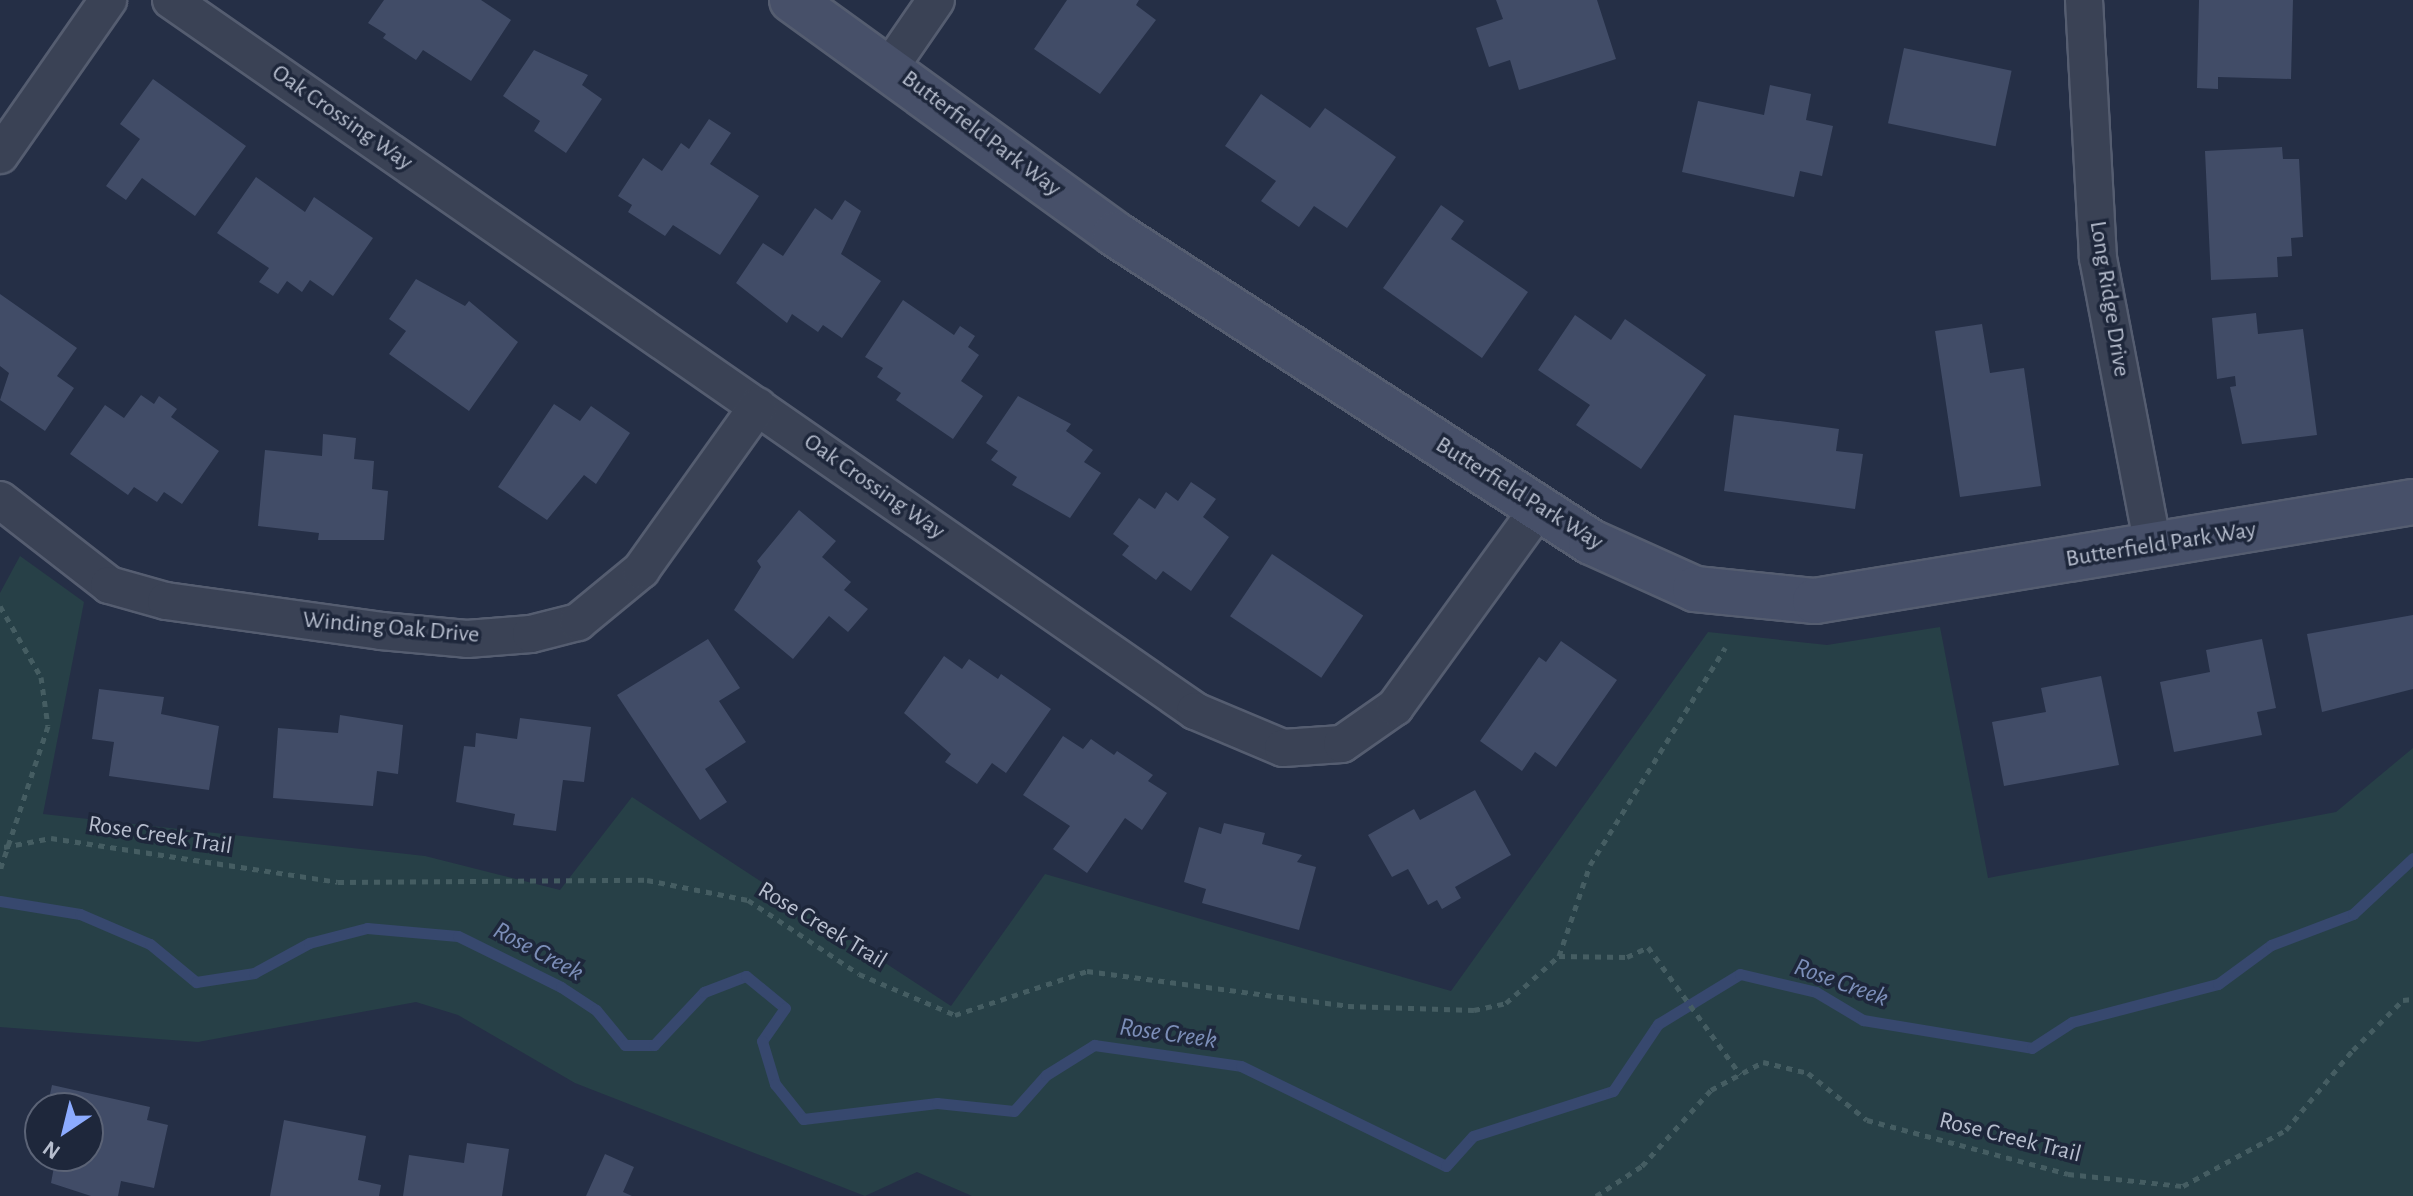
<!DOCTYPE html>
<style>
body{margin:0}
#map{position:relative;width:2413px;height:1196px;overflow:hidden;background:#252f46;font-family:"Alegreya Sans",sans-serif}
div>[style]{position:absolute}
.green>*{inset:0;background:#274047}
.stream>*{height:11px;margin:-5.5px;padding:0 5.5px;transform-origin:5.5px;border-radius:5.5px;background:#37486e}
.building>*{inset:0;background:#414c67;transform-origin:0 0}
.path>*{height:5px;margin-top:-2.5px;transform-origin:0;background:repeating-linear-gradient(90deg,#455d62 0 6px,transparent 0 12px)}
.roads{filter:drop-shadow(2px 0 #555d70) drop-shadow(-2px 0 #555d70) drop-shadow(0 2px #555d70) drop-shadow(0 -2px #555d70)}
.street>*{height:36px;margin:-18px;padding:0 18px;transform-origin:18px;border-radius:18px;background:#3a4255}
.secondary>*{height:44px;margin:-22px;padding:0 22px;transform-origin:22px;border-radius:22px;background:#475069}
span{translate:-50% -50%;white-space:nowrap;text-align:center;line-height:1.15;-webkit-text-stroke:7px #1e273b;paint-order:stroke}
.street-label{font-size:24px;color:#b7bece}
.water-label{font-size:26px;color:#7c8eb8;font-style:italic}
.north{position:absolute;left:24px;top:1092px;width:80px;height:80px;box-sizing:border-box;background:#1e273b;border:2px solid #5b6376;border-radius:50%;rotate:215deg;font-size:22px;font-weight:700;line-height:32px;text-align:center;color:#b7bece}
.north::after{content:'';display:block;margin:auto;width:28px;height:36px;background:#8cabff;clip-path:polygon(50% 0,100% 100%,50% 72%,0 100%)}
</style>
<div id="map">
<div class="green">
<div style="clip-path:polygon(20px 556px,84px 602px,43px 814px,425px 856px,560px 890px,632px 797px,951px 1006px,1045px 874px,1451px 991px,1708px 632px,1827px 645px,1940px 627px,1988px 878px,2336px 812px,2413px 748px,2413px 1196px,972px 1196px,917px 1172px,865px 1196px,575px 1083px,458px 1015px,416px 1002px,198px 1042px,0 1027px,0 593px)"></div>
</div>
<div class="stream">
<div style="left:0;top:901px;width:81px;rotate:9.2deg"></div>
<div style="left:80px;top:914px;width:76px;rotate:23.2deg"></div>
<div style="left:150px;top:944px;width:60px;rotate:39.6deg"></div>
<div style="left:196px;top:982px;width:59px;rotate:-8.8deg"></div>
<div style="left:254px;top:973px;width:63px;rotate:-28.6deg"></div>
<div style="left:309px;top:943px;width:60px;rotate:-14.5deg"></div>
<div style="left:367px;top:928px;width:91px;rotate:5deg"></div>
<div style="left:458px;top:936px;width:115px;rotate:26.3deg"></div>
<div style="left:561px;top:987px;width:42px;rotate:33.3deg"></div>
<div style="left:596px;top:1010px;width:45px;rotate:50.4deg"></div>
<div style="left:625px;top:1045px;width:29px"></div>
<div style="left:654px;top:1045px;width:73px;rotate:-46.7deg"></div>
<div style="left:704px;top:992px;width:45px;rotate:-20.9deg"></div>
<div style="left:746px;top:976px;width:50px;rotate:39.4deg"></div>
<div style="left:785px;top:1008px;width:40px;rotate:124.9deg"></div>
<div style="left:762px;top:1041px;width:45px;rotate:73.2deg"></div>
<div style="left:775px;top:1084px;width:45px;rotate:51.3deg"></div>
<div style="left:803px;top:1119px;width:135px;rotate:-6.8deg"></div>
<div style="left:937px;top:1103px;width:77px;rotate:5.9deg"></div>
<div style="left:1014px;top:1111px;width:48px;rotate:-48.4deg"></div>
<div style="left:1046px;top:1075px;width:57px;rotate:-32deg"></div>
<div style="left:1094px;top:1045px;width:148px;rotate:8.1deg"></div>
<div style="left:1241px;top:1066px;width:228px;rotate:26deg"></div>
<div style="left:1446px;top:1166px;width:40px;rotate:-48deg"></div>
<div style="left:1473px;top:1136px;width:147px;rotate:-17.8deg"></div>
<div style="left:1613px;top:1091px;width:81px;rotate:-56.1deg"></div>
<div style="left:1658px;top:1024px;width:96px;rotate:-31.4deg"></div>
<div style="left:1740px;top:974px;width:78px;rotate:13.3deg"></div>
<div style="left:1816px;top:992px;width:55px;rotate:30.8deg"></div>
<div style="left:1863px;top:1020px;width:171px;rotate:9.4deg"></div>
<div style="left:2032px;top:1048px;width:48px;rotate:-33deg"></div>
<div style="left:2072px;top:1022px;width:151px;rotate:-14.6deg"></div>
<div style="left:2218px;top:984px;width:66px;rotate:-36.3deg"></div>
<div style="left:2271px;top:945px;width:88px;rotate:-20.7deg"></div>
<div style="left:2353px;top:914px;width:82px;rotate:-43deg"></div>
</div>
<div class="building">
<div style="clip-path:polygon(384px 0,481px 0,511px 20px,471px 81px,423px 50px,416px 60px,383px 38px,386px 34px,368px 23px)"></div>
<div style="clip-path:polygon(1067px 0,1139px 0,1136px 5px,1156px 20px,1100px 94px,1034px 49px)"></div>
<div style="clip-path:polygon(1496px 0,1597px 0,1616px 59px,1519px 90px,1510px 60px,1489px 67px,1476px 28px,1503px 19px)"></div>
<div style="clip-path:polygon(2199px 0,2293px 0,2291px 79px,2218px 77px,2218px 89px,2197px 88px)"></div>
<div style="left:1904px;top:48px;width:110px;height:77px;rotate:12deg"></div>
<div style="clip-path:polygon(534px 50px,588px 75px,582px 85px,602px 99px,566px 153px,534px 131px,540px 121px,503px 96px)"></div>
<div style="clip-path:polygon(153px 79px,246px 146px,195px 216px,142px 178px,126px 200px,106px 186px,140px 139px,120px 124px)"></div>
<div style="clip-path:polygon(1770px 85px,1811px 94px,1806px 120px,1833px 126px,1822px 176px,1800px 171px,1794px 197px,1682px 172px,1698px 101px,1764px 115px)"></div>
<div style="clip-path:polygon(1261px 94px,1310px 128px,1325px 108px,1396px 157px,1347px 228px,1314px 206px,1299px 227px,1261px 201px,1276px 181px,1225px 146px)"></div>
<div style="clip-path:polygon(709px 119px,731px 133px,710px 164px,759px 196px,720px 255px,673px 225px,665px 236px,628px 212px,632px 205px,618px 196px,643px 158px,662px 171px,681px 143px,689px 149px)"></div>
<div style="clip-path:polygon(2282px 147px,2283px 159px,2299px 159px,2303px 237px,2291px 238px,2292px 256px,2277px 257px,2278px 277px,2211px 280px,2205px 151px)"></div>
<div style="clip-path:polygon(256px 177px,305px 212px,314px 197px,373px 238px,333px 296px,310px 280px,302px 292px,287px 281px,278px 294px,259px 282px,269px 268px,217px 233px)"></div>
<div style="clip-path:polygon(845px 200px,861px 211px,841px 254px,881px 281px,842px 338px,823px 325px,818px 332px,792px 314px,787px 323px,736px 283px,763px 243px,783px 256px,815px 208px,832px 220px)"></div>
<div style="clip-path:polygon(1441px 205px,1464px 221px,1451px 239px,1528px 292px,1482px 358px,1383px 288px)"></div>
<div style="clip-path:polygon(416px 279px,465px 306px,469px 301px,518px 342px,469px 411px,389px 354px,406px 331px,389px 319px)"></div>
<div style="clip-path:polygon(0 294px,77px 348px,57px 376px,74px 388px,45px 431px,0 400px,9px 373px,0 366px)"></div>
<div style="clip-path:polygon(903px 300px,954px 335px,960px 326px,975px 336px,968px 347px,979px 355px,961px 381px,983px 396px,953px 439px,896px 400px,901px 393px,877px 377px,883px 368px,865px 357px)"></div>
<div style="clip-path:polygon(2256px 313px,2258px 334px,2303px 329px,2317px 435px,2242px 444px,2230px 387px,2236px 386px,2235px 376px,2217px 379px,2212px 318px)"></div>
<div style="clip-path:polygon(1575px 315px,1611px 340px,1625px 319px,1706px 375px,1641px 469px,1576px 425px,1590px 405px,1538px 370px)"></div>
<div style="clip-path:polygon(1982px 324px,1990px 373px,2024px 368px,2041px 486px,1960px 497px,1935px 331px)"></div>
<div style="clip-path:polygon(141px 395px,154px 404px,159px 396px,177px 409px,171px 417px,219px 451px,182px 504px,164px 492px,157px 502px,134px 487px,128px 495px,70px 454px,105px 405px,124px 418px)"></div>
<div style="clip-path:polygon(1018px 396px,1071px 424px,1066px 431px,1093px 450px,1084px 462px,1101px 473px,1070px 518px,1012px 485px,1017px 477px,991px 460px,998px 451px,986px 443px)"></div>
<div style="clip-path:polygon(554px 404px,580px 421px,591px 406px,630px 433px,596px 484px,584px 475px,547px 520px,498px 487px)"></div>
<div style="clip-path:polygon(1734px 415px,1839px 429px,1836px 451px,1863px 454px,1855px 509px,1724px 491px)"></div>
<div style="clip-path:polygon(323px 434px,356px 438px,354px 459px,374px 461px,372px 489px,388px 491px,384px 540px,318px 540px,319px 533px,258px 526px,265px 450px,322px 456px)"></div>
<div style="clip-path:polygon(1191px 482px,1216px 499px,1203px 517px,1229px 537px,1191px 591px,1163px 571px,1156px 580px,1122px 555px,1129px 546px,1113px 534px,1139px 498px,1155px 509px,1166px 492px,1178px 501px)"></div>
<div style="clip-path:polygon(799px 510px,836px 541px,822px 557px,851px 582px,844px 590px,868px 609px,848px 632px,829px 616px,793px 659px,734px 610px,761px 567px,757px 561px)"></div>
<div style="left:1272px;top:554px;width:110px;height:75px;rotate:34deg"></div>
<div style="clip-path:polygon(2413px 615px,2413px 689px,2322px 712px,2307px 634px)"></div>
<div style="clip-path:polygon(708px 639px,740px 688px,719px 701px,746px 742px,705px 769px,727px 802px,700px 820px,617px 695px)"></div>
<div style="clip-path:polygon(2262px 639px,2276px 708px,2257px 712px,2262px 735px,2174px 752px,2160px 682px,2210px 672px,2206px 650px)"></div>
<div style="clip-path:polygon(1561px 641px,1617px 680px,1556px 767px,1535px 752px,1522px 771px,1480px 741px,1539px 657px,1546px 662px)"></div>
<div style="clip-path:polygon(944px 656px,962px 669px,969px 659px,998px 679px,1001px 674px,1051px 709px,1006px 773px,992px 763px,977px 784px,945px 762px,951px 754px,904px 713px)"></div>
<div style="clip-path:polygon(2101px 676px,2119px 765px,2004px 786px,1992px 722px,2046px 712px,2041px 688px)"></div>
<div style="clip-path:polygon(99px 689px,164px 697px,161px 714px,219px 726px,209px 790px,109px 776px,114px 742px,92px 739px)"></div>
<div style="clip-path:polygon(340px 715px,403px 725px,398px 774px,377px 771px,373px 806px,273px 798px,278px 728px,338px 733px)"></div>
<div style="clip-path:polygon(520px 718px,591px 727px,584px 782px,563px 780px,556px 831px,513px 825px,515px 814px,456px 802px,464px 746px,475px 747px,476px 733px,517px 739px)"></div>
<div style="clip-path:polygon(1063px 736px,1083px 749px,1091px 739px,1114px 755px,1117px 751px,1153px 775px,1148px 781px,1167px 793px,1142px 830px,1125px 818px,1087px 873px,1053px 849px,1070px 826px,1023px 795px)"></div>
<div style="clip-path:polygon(1475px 790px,1511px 855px,1455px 887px,1461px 898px,1442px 909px,1437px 900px,1428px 905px,1408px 869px,1392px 877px,1368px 835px,1414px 809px,1420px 820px)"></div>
<div style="clip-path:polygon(1224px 823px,1265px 833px,1262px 844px,1302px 855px,1297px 862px,1316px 867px,1299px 930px,1202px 903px,1206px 889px,1184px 882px,1199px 827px,1221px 834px)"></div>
<div style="clip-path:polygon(52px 1085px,150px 1107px,147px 1120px,168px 1125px,154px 1188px,121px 1181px,118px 1196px,91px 1196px,51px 1183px,56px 1156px,88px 1156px,88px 1108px,47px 1108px)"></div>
<div style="clip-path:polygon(284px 1120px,366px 1136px,358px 1180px,381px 1185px,379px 1196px,270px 1196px)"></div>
<div style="clip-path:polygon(467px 1143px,509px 1149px,502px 1196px,403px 1196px,409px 1155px,464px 1163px)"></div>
<div style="clip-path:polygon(605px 1154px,634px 1167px,623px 1192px,632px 1196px,586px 1196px)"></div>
</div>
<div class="path">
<div style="left:0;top:606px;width:82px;rotate:60deg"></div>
<div style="left:41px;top:677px;width:49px;rotate:81.9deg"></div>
<div style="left:48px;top:726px;width:152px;rotate:108.4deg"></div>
<div style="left:4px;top:847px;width:48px;rotate:-10.8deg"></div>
<div style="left:51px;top:838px;width:290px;rotate:8.7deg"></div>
<div style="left:338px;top:882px;width:309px;rotate:-0.4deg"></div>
<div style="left:647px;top:880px;width:103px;rotate:11.2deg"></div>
<div style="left:748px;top:900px;width:133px;rotate:33.7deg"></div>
<div style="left:859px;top:974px;width:104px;rotate:23.1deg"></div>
<div style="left:955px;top:1015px;width:139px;rotate:-18.4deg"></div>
<div style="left:1087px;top:971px;width:263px;rotate:7.6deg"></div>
<div style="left:1348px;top:1006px;width:126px;rotate:1.8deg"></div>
<div style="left:1474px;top:1010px;width:33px;rotate:-12deg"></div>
<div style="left:1506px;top:1003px;width:71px;rotate:-41.6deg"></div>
<div style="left:1559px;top:956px;width:68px;rotate:0.8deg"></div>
<div style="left:1627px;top:957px;width:23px;rotate:-25deg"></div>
<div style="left:1648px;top:947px;width:157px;rotate:54.1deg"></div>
<div style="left:1559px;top:956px;width:96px;rotate:-71.2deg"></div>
<div style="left:1590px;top:865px;width:256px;rotate:-58.1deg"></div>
<div style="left:1596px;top:1196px;width:55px;rotate:-33.1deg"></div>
<div style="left:1642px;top:1166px;width:103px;rotate:-47.8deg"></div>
<div style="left:1711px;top:1090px;width:59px;rotate:-28.3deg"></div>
<div style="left:1763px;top:1062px;width:46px;rotate:13.7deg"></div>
<div style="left:1808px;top:1073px;width:75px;rotate:38.5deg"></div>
<div style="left:1867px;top:1120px;width:208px;rotate:15deg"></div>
<div style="left:2068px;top:1174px;width:116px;rotate:6deg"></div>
<div style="left:2183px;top:1186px;width:117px;rotate:-28.5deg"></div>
<div style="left:2286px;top:1130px;width:104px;rotate:-50.1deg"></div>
<div style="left:2353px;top:1050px;width:71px;rotate:-45deg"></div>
<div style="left:2403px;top:1000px;width:10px;rotate:-6deg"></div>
</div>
<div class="roads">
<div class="street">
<div style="left:171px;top:0;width:1247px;rotate:34.77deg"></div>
<div style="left:1195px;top:711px;width:95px;rotate:22.8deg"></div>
<div style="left:1283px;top:748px;width:59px;rotate:-3.9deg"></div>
<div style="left:1342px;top:744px;width:65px;rotate:-34.9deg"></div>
<div style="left:1395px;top:707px;width:246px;rotate:-54.1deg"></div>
<div style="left:2084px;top:0;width:258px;rotate:86.9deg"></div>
<div style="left:2098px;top:258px;width:294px;rotate:79.2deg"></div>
<div style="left:890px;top:67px;width:81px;rotate:-55.5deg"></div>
<div style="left:0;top:155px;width:189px;rotate:-55.1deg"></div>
<div style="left:0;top:500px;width:138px;rotate:37.9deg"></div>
<div style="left:109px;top:585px;width:59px;rotate:15.7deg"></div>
<div style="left:166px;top:601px;width:217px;rotate:7.9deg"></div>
<div style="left:381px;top:631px;width:86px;rotate:5.3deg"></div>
<div style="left:467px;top:639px;width:64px;rotate:-4.5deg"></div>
<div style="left:531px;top:634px;width:49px;rotate:-14.3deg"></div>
<div style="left:578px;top:622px;width:82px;rotate:-39.5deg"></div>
<div style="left:641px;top:570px;width:201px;rotate:-54.5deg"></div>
</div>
<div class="secondary">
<div style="left:792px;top:0;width:399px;rotate:35.9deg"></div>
<div style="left:1115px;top:234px;width:567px;rotate:32.91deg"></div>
<div style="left:1591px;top:542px;width:114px;rotate:24.3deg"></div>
<div style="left:1695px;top:589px;width:121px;rotate:5.7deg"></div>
<div style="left:1815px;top:601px;width:606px;rotate:-9.4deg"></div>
</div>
</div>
<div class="street-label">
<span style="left:342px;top:118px;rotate:35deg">Oak Crossing Way</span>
<span style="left:981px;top:134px;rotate:37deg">Butterfield Park Way</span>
<span style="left:2109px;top:299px;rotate:81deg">Long Ridge Drive</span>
<span style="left:874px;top:487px;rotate:35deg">Oak Crossing Way</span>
<span style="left:1519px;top:494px;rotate:32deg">Butterfield Park Way</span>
<span style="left:2161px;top:545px;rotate:-9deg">Butterfield Park Way</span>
<span style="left:391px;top:628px;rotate:5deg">Winding Oak Drive</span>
<span style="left:160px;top:836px;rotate:9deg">Rose Creek Trail</span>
<span style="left:822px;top:926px;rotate:31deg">Rose Creek Trail</span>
<span style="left:2010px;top:1138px;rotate:14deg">Rose Creek Trail</span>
</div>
<div class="water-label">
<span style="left:538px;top:952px;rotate:28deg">Rose Creek</span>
<span style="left:1841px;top:983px;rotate:20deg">Rose Creek</span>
<span style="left:1168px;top:1034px;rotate:8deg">Rose Creek</span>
</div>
<div class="north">N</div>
</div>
